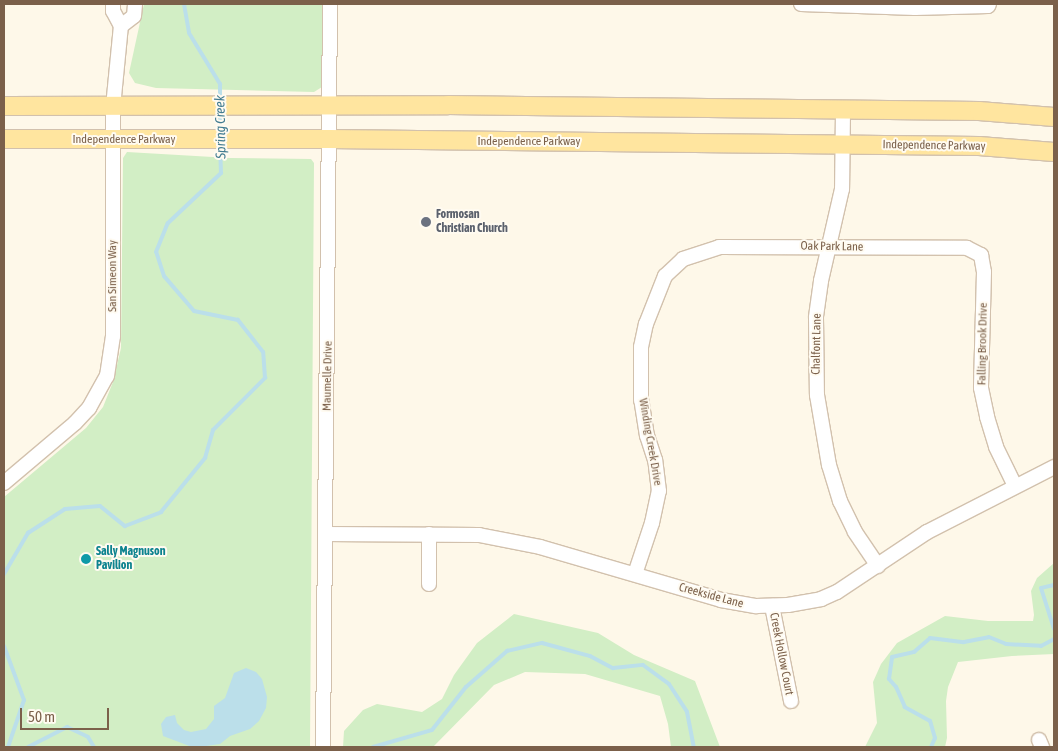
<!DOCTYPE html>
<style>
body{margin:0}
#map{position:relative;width:1058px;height:751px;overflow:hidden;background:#fef8e9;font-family:"Asap Condensed",sans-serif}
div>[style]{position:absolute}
.green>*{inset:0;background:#d2eec5}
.water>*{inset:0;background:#bbdfea}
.stream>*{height:4px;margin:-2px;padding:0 2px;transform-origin:2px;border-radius:2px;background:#bbdfea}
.roads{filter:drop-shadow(1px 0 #d2c1ad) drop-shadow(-1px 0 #d2c1ad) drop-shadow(0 1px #d2c1ad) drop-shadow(0 -1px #d2c1ad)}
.minor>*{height:14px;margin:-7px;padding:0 7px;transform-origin:7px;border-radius:7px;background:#fff}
.major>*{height:18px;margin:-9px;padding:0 9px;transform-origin:9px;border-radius:9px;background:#ffe59f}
.dots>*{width:14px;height:14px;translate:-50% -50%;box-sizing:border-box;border:2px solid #fffbf1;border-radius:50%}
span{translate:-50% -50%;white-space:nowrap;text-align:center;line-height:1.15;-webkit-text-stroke:4px #fffbf1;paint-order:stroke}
.street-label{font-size:12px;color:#7b604a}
.worship-label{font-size:12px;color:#5b616d;font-weight:700}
.left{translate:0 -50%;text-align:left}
.culture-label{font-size:12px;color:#0d838f;font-weight:700}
.water-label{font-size:14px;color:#417b90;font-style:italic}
.frame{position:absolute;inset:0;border:5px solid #7b604a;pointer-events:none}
.scale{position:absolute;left:20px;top:708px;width:89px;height:22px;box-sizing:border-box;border:2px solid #7b604a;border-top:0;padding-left:6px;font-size:15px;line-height:18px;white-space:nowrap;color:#7b604a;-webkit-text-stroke:4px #fffbf1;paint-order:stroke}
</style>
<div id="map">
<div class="green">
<div style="clip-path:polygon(144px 4px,324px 4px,322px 87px,314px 92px,156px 88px,135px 83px,129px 73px)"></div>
<div style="clip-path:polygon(127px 152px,230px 158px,311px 159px,314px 163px,310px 747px,4px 747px,4px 497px,86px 428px,103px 407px,113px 382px,121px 348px,123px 158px)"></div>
<div style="clip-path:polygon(1054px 563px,1054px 654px,1012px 656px,958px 662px,948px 687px,946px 701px,947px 738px,945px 747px,865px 747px,877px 723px,873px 682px,881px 664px,897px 643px,945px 616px,988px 621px,1033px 621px,1034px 615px,1031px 591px,1037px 578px)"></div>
<div style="clip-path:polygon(514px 614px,598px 633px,634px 655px,695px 681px,720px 747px,671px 747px,668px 724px,660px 696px,585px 674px,525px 672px,494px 685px,433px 747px,343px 747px,344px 731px,363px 710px,377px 704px,422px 712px,442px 699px,454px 675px,477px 643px)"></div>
</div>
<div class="water">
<div style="clip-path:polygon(246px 668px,256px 672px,262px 679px,267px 697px,266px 708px,259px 721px,250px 729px,230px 736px,220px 744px,199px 747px,192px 747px,163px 736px,161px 724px,166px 717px,175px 715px,177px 723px,184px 730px,191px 732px,206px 729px,214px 719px,214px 706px,225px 698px,234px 673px)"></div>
</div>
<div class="stream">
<div style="left:184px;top:4px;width:29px;rotate:80deg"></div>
<div style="left:189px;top:33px;width:60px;rotate:58.7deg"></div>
<div style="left:220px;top:84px;width:16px;rotate:90deg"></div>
<div style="left:220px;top:110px;width:25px;rotate:90deg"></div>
<div style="left:4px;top:574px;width:48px;rotate:-59.7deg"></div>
<div style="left:28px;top:533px;width:44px;rotate:-33deg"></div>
<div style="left:65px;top:509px;width:35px;rotate:-5deg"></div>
<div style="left:100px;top:506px;width:32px;rotate:39deg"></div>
<div style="left:125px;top:526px;width:39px;rotate:-21deg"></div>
<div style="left:161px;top:512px;width:70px;rotate:-50.8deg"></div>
<div style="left:205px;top:458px;width:29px;rotate:-74deg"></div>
<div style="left:213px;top:430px;width:74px;rotate:-45deg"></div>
<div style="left:265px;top:378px;width:26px;rotate:-94deg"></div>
<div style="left:263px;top:352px;width:41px;rotate:-128deg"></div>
<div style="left:238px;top:320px;width:45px;rotate:-168.4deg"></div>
<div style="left:194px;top:311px;width:46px;rotate:-130.6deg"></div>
<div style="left:164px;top:276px;width:25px;rotate:-108deg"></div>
<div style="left:156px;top:252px;width:31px;rotate:-68deg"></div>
<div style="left:168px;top:223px;width:73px;rotate:-43.3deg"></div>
<div style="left:221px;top:173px;width:28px;rotate:-92deg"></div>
<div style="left:1054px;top:585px;width:13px;rotate:167deg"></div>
<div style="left:1041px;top:588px;width:43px;rotate:72.4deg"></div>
<div style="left:4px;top:646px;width:58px;rotate:69.7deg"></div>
<div style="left:24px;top:700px;width:50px;rotate:108.8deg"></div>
<div style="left:28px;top:747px;width:44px;rotate:-27.1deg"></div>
<div style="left:67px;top:727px;width:23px;rotate:25deg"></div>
<div style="left:88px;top:737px;width:12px;rotate:59deg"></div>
<div style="left:373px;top:747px;width:61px;rotate:-16.1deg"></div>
<div style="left:432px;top:730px;width:55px;rotate:-51.7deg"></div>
<div style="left:466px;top:687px;width:55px;rotate:-41.3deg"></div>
<div style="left:507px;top:651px;width:36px;rotate:-13deg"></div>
<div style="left:542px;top:643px;width:50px;rotate:15.2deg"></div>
<div style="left:590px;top:656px;width:26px;rotate:28deg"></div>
<div style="left:613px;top:668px;width:30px;rotate:-6deg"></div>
<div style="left:643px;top:665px;width:32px;rotate:36deg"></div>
<div style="left:669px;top:684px;width:33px;rotate:57deg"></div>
<div style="left:687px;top:712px;width:36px;rotate:79deg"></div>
<div style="left:931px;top:747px;width:10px;rotate:-66deg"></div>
<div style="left:935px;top:738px;width:18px;rotate:-106deg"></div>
<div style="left:930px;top:721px;width:29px;rotate:-151deg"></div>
<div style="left:905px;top:707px;width:22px;rotate:-114deg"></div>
<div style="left:896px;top:687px;width:11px;rotate:-131deg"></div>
<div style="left:889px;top:679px;width:22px;rotate:-82deg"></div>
<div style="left:892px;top:657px;width:23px;rotate:-13deg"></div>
<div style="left:914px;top:652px;width:21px;rotate:-41deg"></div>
<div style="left:930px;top:638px;width:34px;rotate:7deg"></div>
<div style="left:964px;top:642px;width:25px;rotate:-11deg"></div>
<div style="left:989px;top:637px;width:18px;rotate:22deg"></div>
<div style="left:1006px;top:644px;width:35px;rotate:3deg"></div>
<div style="left:1041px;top:646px;width:15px;rotate:-28deg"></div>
</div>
<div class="roads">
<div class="minor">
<div style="left:801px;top:4px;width:114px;rotate:2deg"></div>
<div style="left:915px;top:8px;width:73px;rotate:-1.6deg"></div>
<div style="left:988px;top:6px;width:2px;rotate:-63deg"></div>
<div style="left:121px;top:26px;width:16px;rotate:-38deg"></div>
<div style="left:134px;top:16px;width:12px;rotate:-85deg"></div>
<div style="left:843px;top:111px;width:78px;rotate:90.7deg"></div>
<div style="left:842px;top:189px;width:94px;rotate:102.9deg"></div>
<div style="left:821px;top:281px;width:37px;rotate:98deg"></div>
<div style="left:816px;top:318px;width:77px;rotate:89.3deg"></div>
<div style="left:817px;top:395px;width:71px;rotate:80.3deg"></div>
<div style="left:829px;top:465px;width:38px;rotate:73deg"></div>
<div style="left:840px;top:501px;width:34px;rotate:64deg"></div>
<div style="left:855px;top:532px;width:41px;rotate:55.9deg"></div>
<div style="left:4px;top:483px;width:93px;rotate:-40.2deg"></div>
<div style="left:75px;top:423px;width:21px;rotate:-47deg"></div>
<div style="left:89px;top:408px;width:37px;rotate:-61deg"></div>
<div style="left:107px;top:376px;width:40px;rotate:-81.5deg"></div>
<div style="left:113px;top:336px;width:229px;rotate:-90deg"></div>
<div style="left:113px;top:107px;width:81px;rotate:-84.4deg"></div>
<div style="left:121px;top:26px;width:17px;rotate:-118deg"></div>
<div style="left:113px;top:11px;width:7px;rotate:-90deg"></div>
<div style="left:326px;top:534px;width:153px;rotate:0.4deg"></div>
<div style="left:479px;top:535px;width:62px;rotate:11.1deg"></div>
<div style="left:540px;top:547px;width:189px;rotate:16.3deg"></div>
<div style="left:721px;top:600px;width:36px;rotate:10deg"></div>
<div style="left:756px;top:606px;width:32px;rotate:-2deg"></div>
<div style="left:788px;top:605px;width:34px;rotate:-10deg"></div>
<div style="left:821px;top:599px;width:17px;rotate:-24deg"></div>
<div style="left:837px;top:592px;width:108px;rotate:-33.7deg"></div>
<div style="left:927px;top:532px;width:143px;rotate:-27.1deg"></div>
<div style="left:429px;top:534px;width:50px;rotate:90deg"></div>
<div style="left:635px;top:574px;width:54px;rotate:-71.6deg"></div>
<div style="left:652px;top:523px;width:33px;rotate:-78deg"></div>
<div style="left:659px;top:491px;width:31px;rotate:-97deg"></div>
<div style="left:655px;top:460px;width:25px;rotate:-108deg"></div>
<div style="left:647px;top:436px;width:36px;rotate:-99deg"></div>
<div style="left:641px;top:400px;width:53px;rotate:-90deg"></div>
<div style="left:641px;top:347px;width:24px;rotate:-78deg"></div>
<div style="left:646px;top:324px;width:52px;rotate:-68.4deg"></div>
<div style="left:665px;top:276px;width:25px;rotate:-43deg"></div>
<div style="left:683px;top:259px;width:38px;rotate:-18deg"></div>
<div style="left:719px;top:247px;width:248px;rotate:0.2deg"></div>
<div style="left:967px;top:248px;width:16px;rotate:27deg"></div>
<div style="left:981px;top:255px;width:17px;rotate:80deg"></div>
<div style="left:984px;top:272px;width:116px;rotate:91.5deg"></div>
<div style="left:981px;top:388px;width:30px;rotate:78deg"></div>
<div style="left:987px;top:417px;width:31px;rotate:73deg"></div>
<div style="left:996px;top:447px;width:43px;rotate:64deg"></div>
<div style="left:772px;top:606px;width:97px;rotate:78.7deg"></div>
<div style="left:1039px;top:740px;width:8px;rotate:67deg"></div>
<div style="left:323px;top:747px;width:743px;rotate:-89.46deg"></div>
</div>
<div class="major">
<div style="left:4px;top:106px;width:444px;rotate:-0.1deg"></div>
<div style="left:448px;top:105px;width:531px;rotate:0.65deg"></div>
<div style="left:979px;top:111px;width:75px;rotate:4.6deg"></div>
<div style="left:4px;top:139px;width:325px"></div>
<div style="left:329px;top:139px;width:650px;rotate:0.62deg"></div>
<div style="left:979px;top:146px;width:75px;rotate:4.6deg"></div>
</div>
</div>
<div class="dots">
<div style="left:426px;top:222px;background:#6b7280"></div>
<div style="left:86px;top:559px;background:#0f9aa8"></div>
</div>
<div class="street-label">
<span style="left:124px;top:140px">Independence Parkway</span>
<span style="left:529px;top:142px">Independence Parkway</span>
<span style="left:934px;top:146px;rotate:1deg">Independence Parkway</span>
<span style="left:832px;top:247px;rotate:1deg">Oak Park Lane</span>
<span style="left:113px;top:276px;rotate:-90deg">San Simeon Way</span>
<span style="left:817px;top:344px;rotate:-89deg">Chalfont Lane</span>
<span style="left:983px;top:344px;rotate:-89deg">Falling Brook Drive</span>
<span style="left:328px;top:376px;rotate:-89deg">Maumelle Drive</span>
<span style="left:650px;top:442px;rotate:80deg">Winding Creek Drive</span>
<span style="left:711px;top:596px;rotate:15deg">Creekside Lane</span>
<span style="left:781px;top:654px;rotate:79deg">Creek Hollow Court</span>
</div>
<div class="worship-label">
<span class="left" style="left:436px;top:222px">Formosan<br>Christian Church</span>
</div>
<div class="culture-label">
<span class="left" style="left:96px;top:559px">Sally Magnuson<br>Pavilion</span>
</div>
<div class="water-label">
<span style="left:220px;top:127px;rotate:-91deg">Spring Creek</span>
</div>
<div class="frame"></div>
<div class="scale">50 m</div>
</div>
